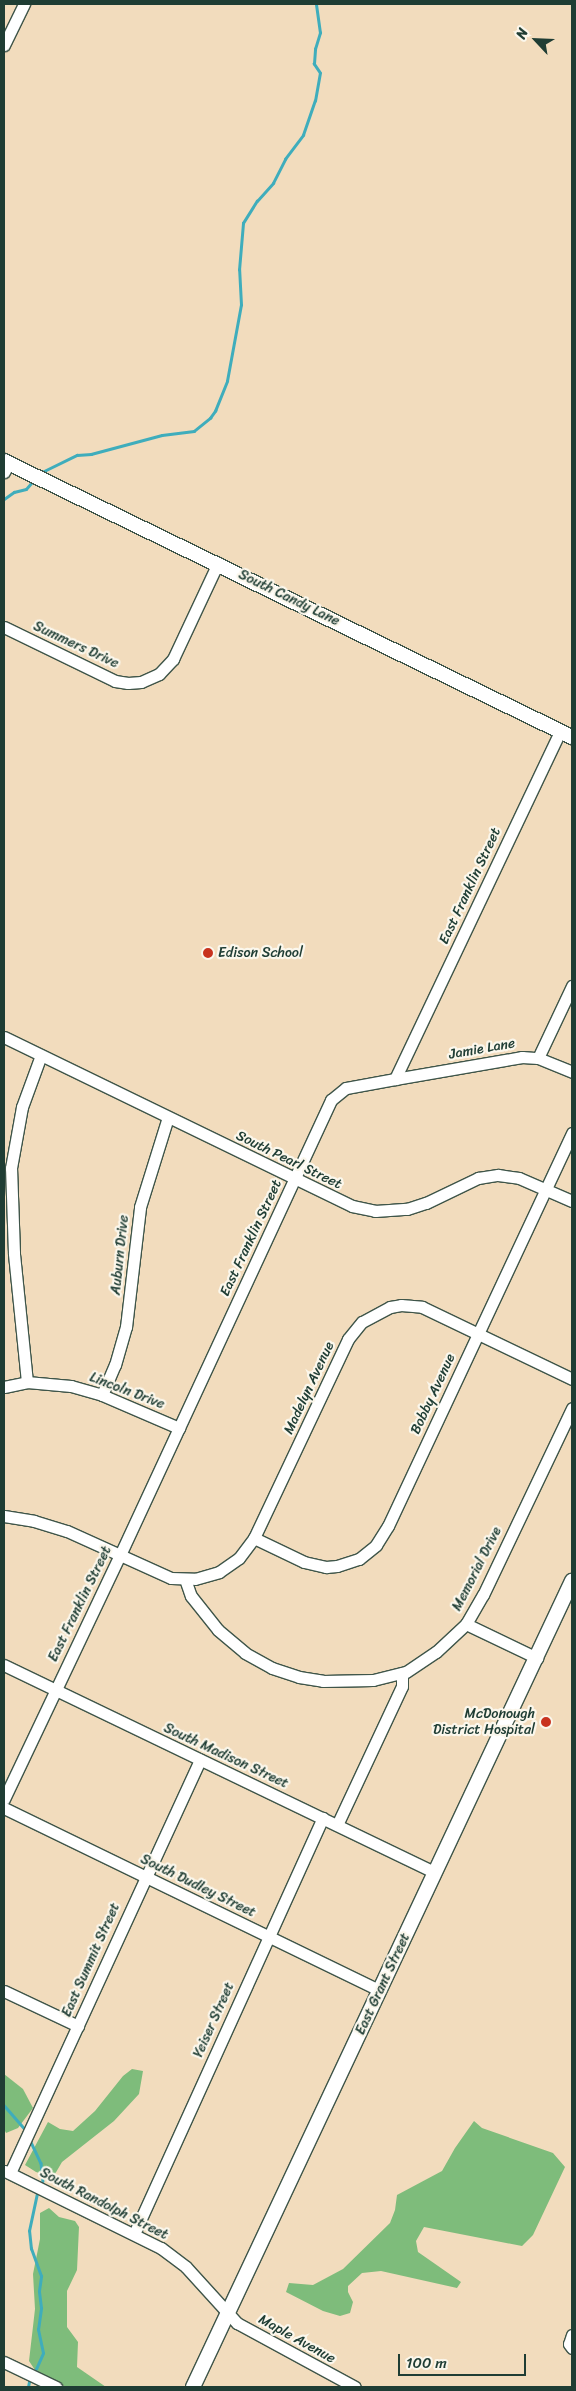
<!DOCTYPE html>
<style>
body{margin:0}
#map{position:relative;width:576px;height:2391px;overflow:hidden;background:#f2dcbd;font-family:Sriracha,sans-serif}
div>[style]{position:absolute}
.forest>*{inset:0;background:#7ebc7b}
.stream>*{height:2.5px;margin:-1.25px;padding:0 1.25px;transform-origin:1.25px;border-radius:1.25px;background:#3fadbc}
.roads{filter:drop-shadow(1px 0 #3f5549) drop-shadow(-1px 0 #3f5549) drop-shadow(0 1px #3f5549) drop-shadow(0 -1px #3f5549)}
.minor>*{height:11px;margin:-5.5px;padding:0 5.5px;transform-origin:5.5px;border-radius:5.5px;background:#fff}
.major>*{height:14px;margin:-7px;padding:0 7px;transform-origin:7px;border-radius:7px;background:#fff}
.dots>*{width:14px;height:14px;translate:-50% -50%;box-sizing:border-box;border:2px solid #fbf7ec;border-radius:50%}
span{translate:-50% -50%;white-space:nowrap;text-align:center;line-height:1.15;-webkit-text-stroke:4.5px #fbf7ec;paint-order:stroke}
.street-label{font-size:14px;color:#1f3d34}
.poi-label{font-size:14px;color:#1f3d34}
.left{translate:0 -50%;text-align:left}
.right{translate:-100% -50%;text-align:right}
.frame{position:absolute;inset:0;border:5px solid #1f3d34;pointer-events:none}
.north{position:absolute;left:511px;top:15px;width:50px;height:50px;-webkit-text-stroke:4px #fbf7ec;paint-order:stroke;rotate:295deg;font-size:14px;font-weight:700;line-height:20px;text-align:center;color:#1f3d34}
.north::after{content:'';display:block;margin:auto;width:18px;height:22px;background:#1f3d34;clip-path:polygon(50% 0,100% 100%,50% 72%,0 100%)}
.scale{position:absolute;left:398px;top:2354px;width:128px;height:22px;box-sizing:border-box;border:2px solid #1f3d34;border-top:0;padding-left:6px;font-size:15px;line-height:18px;white-space:nowrap;color:#1f3d34;-webkit-text-stroke:4px #fbf7ec;paint-order:stroke}
</style>
<div id="map">
<div class="forest">
<div style="clip-path:polygon(132px 2069px,143px 2071px,139px 2094px,114px 2121px,62px 2162px,55px 2174px,49px 2176px,36px 2172px,25px 2165px,48px 2122px,60px 2129px,73px 2131px,95px 2111px,123px 2076px)"></div>
<div style="clip-path:polygon(4px 2074px,23px 2089px,33px 2108px,18px 2128px,6px 2133px,4px 2129px)"></div>
<div style="clip-path:polygon(474px 2121px,482px 2128px,553px 2153px,565px 2167px,533px 2235px,522px 2246px,424px 2227px,416px 2241px,418px 2252px,461px 2282px,457px 2288px,381px 2271px,362px 2273px,348px 2286px,348px 2292px,353px 2302px,350px 2313px,340px 2316px,323px 2311px,286px 2292px,289px 2283px,313px 2285px,343px 2269px,390px 2223px,395px 2210px,397px 2195px,442px 2171px,455px 2148px)"></div>
<div style="clip-path:polygon(49px 2208px,59px 2217px,75px 2221px,79px 2227px,77px 2270px,67px 2291px,67px 2327px,78px 2342px,77px 2367px,106px 2387px,66px 2387px,35px 2370px,29px 2361px,35px 2309px,33px 2274px,40px 2239px,40px 2213px)"></div>
</div>
<div class="stream">
<div style="left:42px;top:472px;width:39px;rotate:-26deg"></div>
<div style="left:77px;top:455px;width:14px;rotate:-4deg"></div>
<div style="left:91px;top:454px;width:73px;rotate:-15deg"></div>
<div style="left:162px;top:435px;width:32px;rotate:-7deg"></div>
<div style="left:194px;top:431px;width:21px;rotate:-39deg"></div>
<div style="left:210px;top:418px;width:9px;rotate:-54deg"></div>
<div style="left:215px;top:411px;width:32px;rotate:-68deg"></div>
<div style="left:227px;top:381px;width:77px;rotate:-79.6deg"></div>
<div style="left:241px;top:305px;width:35px;rotate:-93deg"></div>
<div style="left:239px;top:270px;width:47px;rotate:-85.1deg"></div>
<div style="left:243px;top:223px;width:26px;rotate:-58deg"></div>
<div style="left:257px;top:201px;width:24px;rotate:-48deg"></div>
<div style="left:273px;top:183px;width:27px;rotate:-63deg"></div>
<div style="left:285px;top:159px;width:30px;rotate:-53deg"></div>
<div style="left:303px;top:135px;width:36px;rotate:-71deg"></div>
<div style="left:315px;top:101px;width:28px;rotate:-80deg"></div>
<div style="left:320px;top:73px;width:11px;rotate:-124deg"></div>
<div style="left:314px;top:64px;width:15px;rotate:-86deg"></div>
<div style="left:315px;top:49px;width:17px;rotate:-73deg"></div>
<div style="left:320px;top:33px;width:29px;rotate:-98deg"></div>
<div style="left:4px;top:499px;width:12px;rotate:-35deg"></div>
<div style="left:14px;top:492px;width:12px;rotate:-14deg"></div>
<div style="left:26px;top:489px;width:9px;rotate:-49deg"></div>
<div style="left:4px;top:2105px;width:33px;rotate:49deg"></div>
<div style="left:31px;top:2142px;width:23px;rotate:65deg"></div>
<div style="left:41px;top:2163px;width:18px;rotate:84deg"></div>
<div style="left:36px;top:2369px;width:17px;rotate:-66deg"></div>
<div style="left:43px;top:2353px;width:24px;rotate:-102deg"></div>
<div style="left:38px;top:2330px;width:22px;rotate:-82deg"></div>
<div style="left:41px;top:2308px;width:17px;rotate:-97deg"></div>
<div style="left:39px;top:2291px;width:15px;rotate:-82deg"></div>
<div style="left:41px;top:2276px;width:29px;rotate:-110deg"></div>
<div style="left:31px;top:2249px;width:18px;rotate:-96deg"></div>
<div style="left:29px;top:2231px;width:38px;rotate:-78deg"></div>
<div style="left:28px;top:2387px;width:5px;rotate:-79deg"></div>
</div>
<div class="roads">
<div class="minor">
<div style="left:4px;top:45px;width:46px;rotate:-64deg"></div>
<div style="left:4px;top:472px;width:10px;rotate:-61deg"></div>
<div style="left:4px;top:627px;width:123px;rotate:25.9deg"></div>
<div style="left:115px;top:681px;width:13px;rotate:9deg"></div>
<div style="left:128px;top:683px;width:13px;rotate:-4deg"></div>
<div style="left:141px;top:682px;width:20px;rotate:-24deg"></div>
<div style="left:159px;top:674px;width:21px;rotate:-47deg"></div>
<div style="left:173px;top:659px;width:106px;rotate:-64.9deg"></div>
<div style="left:4px;top:1037px;width:387px;rotate:25.9deg"></div>
<div style="left:352px;top:1206px;width:24px;rotate:12deg"></div>
<div style="left:375px;top:1211px;width:32px;rotate:-4deg"></div>
<div style="left:407px;top:1209px;width:20px;rotate:-18deg"></div>
<div style="left:426px;top:1203px;width:58px;rotate:-25.7deg"></div>
<div style="left:478px;top:1178px;width:20px;rotate:-9deg"></div>
<div style="left:498px;top:1175px;width:21px;rotate:8deg"></div>
<div style="left:519px;top:1178px;width:58px;rotate:23.5deg"></div>
<div style="left:538px;top:1058px;width:80px;rotate:-64.7deg"></div>
<div style="left:395px;top:1079px;width:129px;rotate:-9.8deg"></div>
<div style="left:522px;top:1057px;width:16px;rotate:4deg"></div>
<div style="left:538px;top:1058px;width:37px;rotate:22deg"></div>
<div style="left:27px;top:1382px;width:130px;rotate:-95.8deg"></div>
<div style="left:14px;top:1253px;width:85px;rotate:-92deg"></div>
<div style="left:11px;top:1168px;width:62px;rotate:-79.8deg"></div>
<div style="left:22px;top:1107px;width:55px;rotate:-69.9deg"></div>
<div style="left:4px;top:1387px;width:24px;rotate:-12deg"></div>
<div style="left:27px;top:1382px;width:44px;rotate:5.2deg"></div>
<div style="left:71px;top:1386px;width:32px;rotate:16deg"></div>
<div style="left:102px;top:1395px;width:84px;rotate:23.2deg"></div>
<div style="left:102px;top:1395px;width:33px;rotate:-67deg"></div>
<div style="left:115px;top:1365px;width:40px;rotate:-74deg"></div>
<div style="left:126px;top:1327px;width:121px;rotate:-83.3deg"></div>
<div style="left:140px;top:1207px;width:94px;rotate:-72.7deg"></div>
<div style="left:4px;top:1516px;width:30px;rotate:9deg"></div>
<div style="left:34px;top:1521px;width:34px;rotate:17deg"></div>
<div style="left:67px;top:1531px;width:114px;rotate:24.3deg"></div>
<div style="left:171px;top:1578px;width:24px;rotate:2deg"></div>
<div style="left:195px;top:1579px;width:25px;rotate:-16deg"></div>
<div style="left:219px;top:1572px;width:24px;rotate:-35deg"></div>
<div style="left:239px;top:1558px;width:25px;rotate:-53deg"></div>
<div style="left:254px;top:1538px;width:220px;rotate:-64.7deg"></div>
<div style="left:348px;top:1339px;width:22px;rotate:-51deg"></div>
<div style="left:362px;top:1322px;width:32px;rotate:-28deg"></div>
<div style="left:390px;top:1307px;width:11px;rotate:-10deg"></div>
<div style="left:401px;top:1305px;width:21px;rotate:5deg"></div>
<div style="left:422px;top:1307px;width:166px;rotate:25.6deg"></div>
<div style="left:254px;top:1538px;width:55px;rotate:25.6deg"></div>
<div style="left:304px;top:1562px;width:23px;rotate:13deg"></div>
<div style="left:326px;top:1567px;width:11px;rotate:-5deg"></div>
<div style="left:337px;top:1566px;width:23px;rotate:-18deg"></div>
<div style="left:359px;top:1559px;width:22px;rotate:-39deg"></div>
<div style="left:376px;top:1545px;width:22px;rotate:-58deg"></div>
<div style="left:388px;top:1526px;width:434px;rotate:-64.9deg"></div>
<div style="left:185px;top:1579px;width:18px;rotate:71deg"></div>
<div style="left:191px;top:1596px;width:43px;rotate:51.5deg"></div>
<div style="left:218px;top:1630px;width:35px;rotate:40deg"></div>
<div style="left:245px;top:1653px;width:31px;rotate:29deg"></div>
<div style="left:272px;top:1668px;width:28px;rotate:18deg"></div>
<div style="left:299px;top:1677px;width:24px;rotate:9deg"></div>
<div style="left:323px;top:1681px;width:50px;rotate:-1.1deg"></div>
<div style="left:373px;top:1680px;width:34px;rotate:-14deg"></div>
<div style="left:406px;top:1672px;width:36px;rotate:-34deg"></div>
<div style="left:436px;top:1652px;width:41px;rotate:-43deg"></div>
<div style="left:466px;top:1624px;width:34px;rotate:-60deg"></div>
<div style="left:483px;top:1595px;width:207px;rotate:-64.5deg"></div>
<div style="left:466px;top:1624px;width:79px;rotate:25.6deg"></div>
<div style="left:4px;top:1665px;width:478px;rotate:25.7deg"></div>
<div style="left:4px;top:1799px;width:270px;rotate:-64.6deg"></div>
<div style="left:120px;top:1555px;width:502px;rotate:-65.12deg"></div>
<div style="left:331px;top:1100px;width:19px;rotate:-39deg"></div>
<div style="left:346px;top:1088px;width:50px;rotate:-10.4deg"></div>
<div style="left:395px;top:1079px;width:385px;rotate:-64.6deg"></div>
<div style="left:4px;top:1808px;width:417px;rotate:25.9deg"></div>
<div style="left:337px;top:1825px;width:153px;rotate:-64.9deg"></div>
<div style="left:402px;top:1686px;width:13px;rotate:-90deg"></div>
<div style="left:4px;top:1991px;width:82px;rotate:25.3deg"></div>
<div style="left:5px;top:2171px;width:174px;rotate:26.3deg"></div>
<div style="left:161px;top:2248px;width:31px;rotate:37deg"></div>
<div style="left:186px;top:2267px;width:76px;rotate:47.7deg"></div>
<div style="left:237px;top:2323px;width:134px;rotate:28.5deg"></div>
<div style="left:10px;top:2173px;width:455px;rotate:-65.3deg"></div>
<div style="left:134px;top:2234px;width:457px;rotate:-65.6deg"></div>
<div style="left:572px;top:2335px;width:9px;rotate:108deg"></div>
<div style="left:569px;top:2344px;width:5px;rotate:53deg"></div>
<div style="left:4px;top:2362px;width:58px;rotate:25.7deg"></div>
</div>
<div class="major">
<div style="left:4px;top:461px;width:632px;rotate:25.92deg"></div>
<div style="left:193px;top:2387px;width:891px;rotate:-64.82deg"></div>
</div>
</div>
<div class="dots">
<div style="left:208px;top:953px;background:#c8321e"></div>
<div style="left:546px;top:1722px;background:#c8321e"></div>
</div>
<div class="street-label">
<span style="left:289px;top:598px;rotate:26deg">South Candy Lane</span>
<span style="left:76px;top:645px;rotate:25deg">Summers Drive</span>
<span style="left:470px;top:886px;rotate:-65deg">East Franklin Street</span>
<span style="left:482px;top:1049px;rotate:-10deg">Jamie Lane</span>
<span style="left:289px;top:1160px;rotate:26deg">South Pearl Street</span>
<span style="left:251px;top:1238px;rotate:-65deg">East Franklin Street</span>
<span style="left:120px;top:1255px;rotate:-84deg">Auburn Drive</span>
<span style="left:309px;top:1388px;rotate:-65deg">Madelyn Avenue</span>
<span style="left:127px;top:1391px;rotate:21deg">Lincoln Drive</span>
<span style="left:433px;top:1394px;rotate:-65deg">Bobby Avenue</span>
<span style="left:477px;top:1569px;rotate:-63deg">Memorial Drive</span>
<span style="left:80px;top:1604px;rotate:-64deg">East Franklin Street</span>
<span style="left:226px;top:1756px;rotate:25deg">South Madison Street</span>
<span style="left:198px;top:1886px;rotate:26deg">South Dudley Street</span>
<span style="left:91px;top:1960px;rotate:-66deg">East Summit Street</span>
<span style="left:383px;top:1984px;rotate:-65deg">East Grant Street</span>
<span style="left:214px;top:2020px;rotate:-66deg">Yeiser Street</span>
<span style="left:104px;top:2204px;rotate:27deg">South Randolph Street</span>
<span style="left:297px;top:2339px;rotate:29deg">Maple Avenue</span>
</div>
<div class="poi-label">
<span class="left" style="left:218px;top:953px">Edison School</span>
<span class="right" style="left:535px;top:1722px">McDonough<br>District Hospital</span>
</div>
<div class="frame"></div>
<div class="north">N</div>
<div class="scale">100 m</div>
</div>
